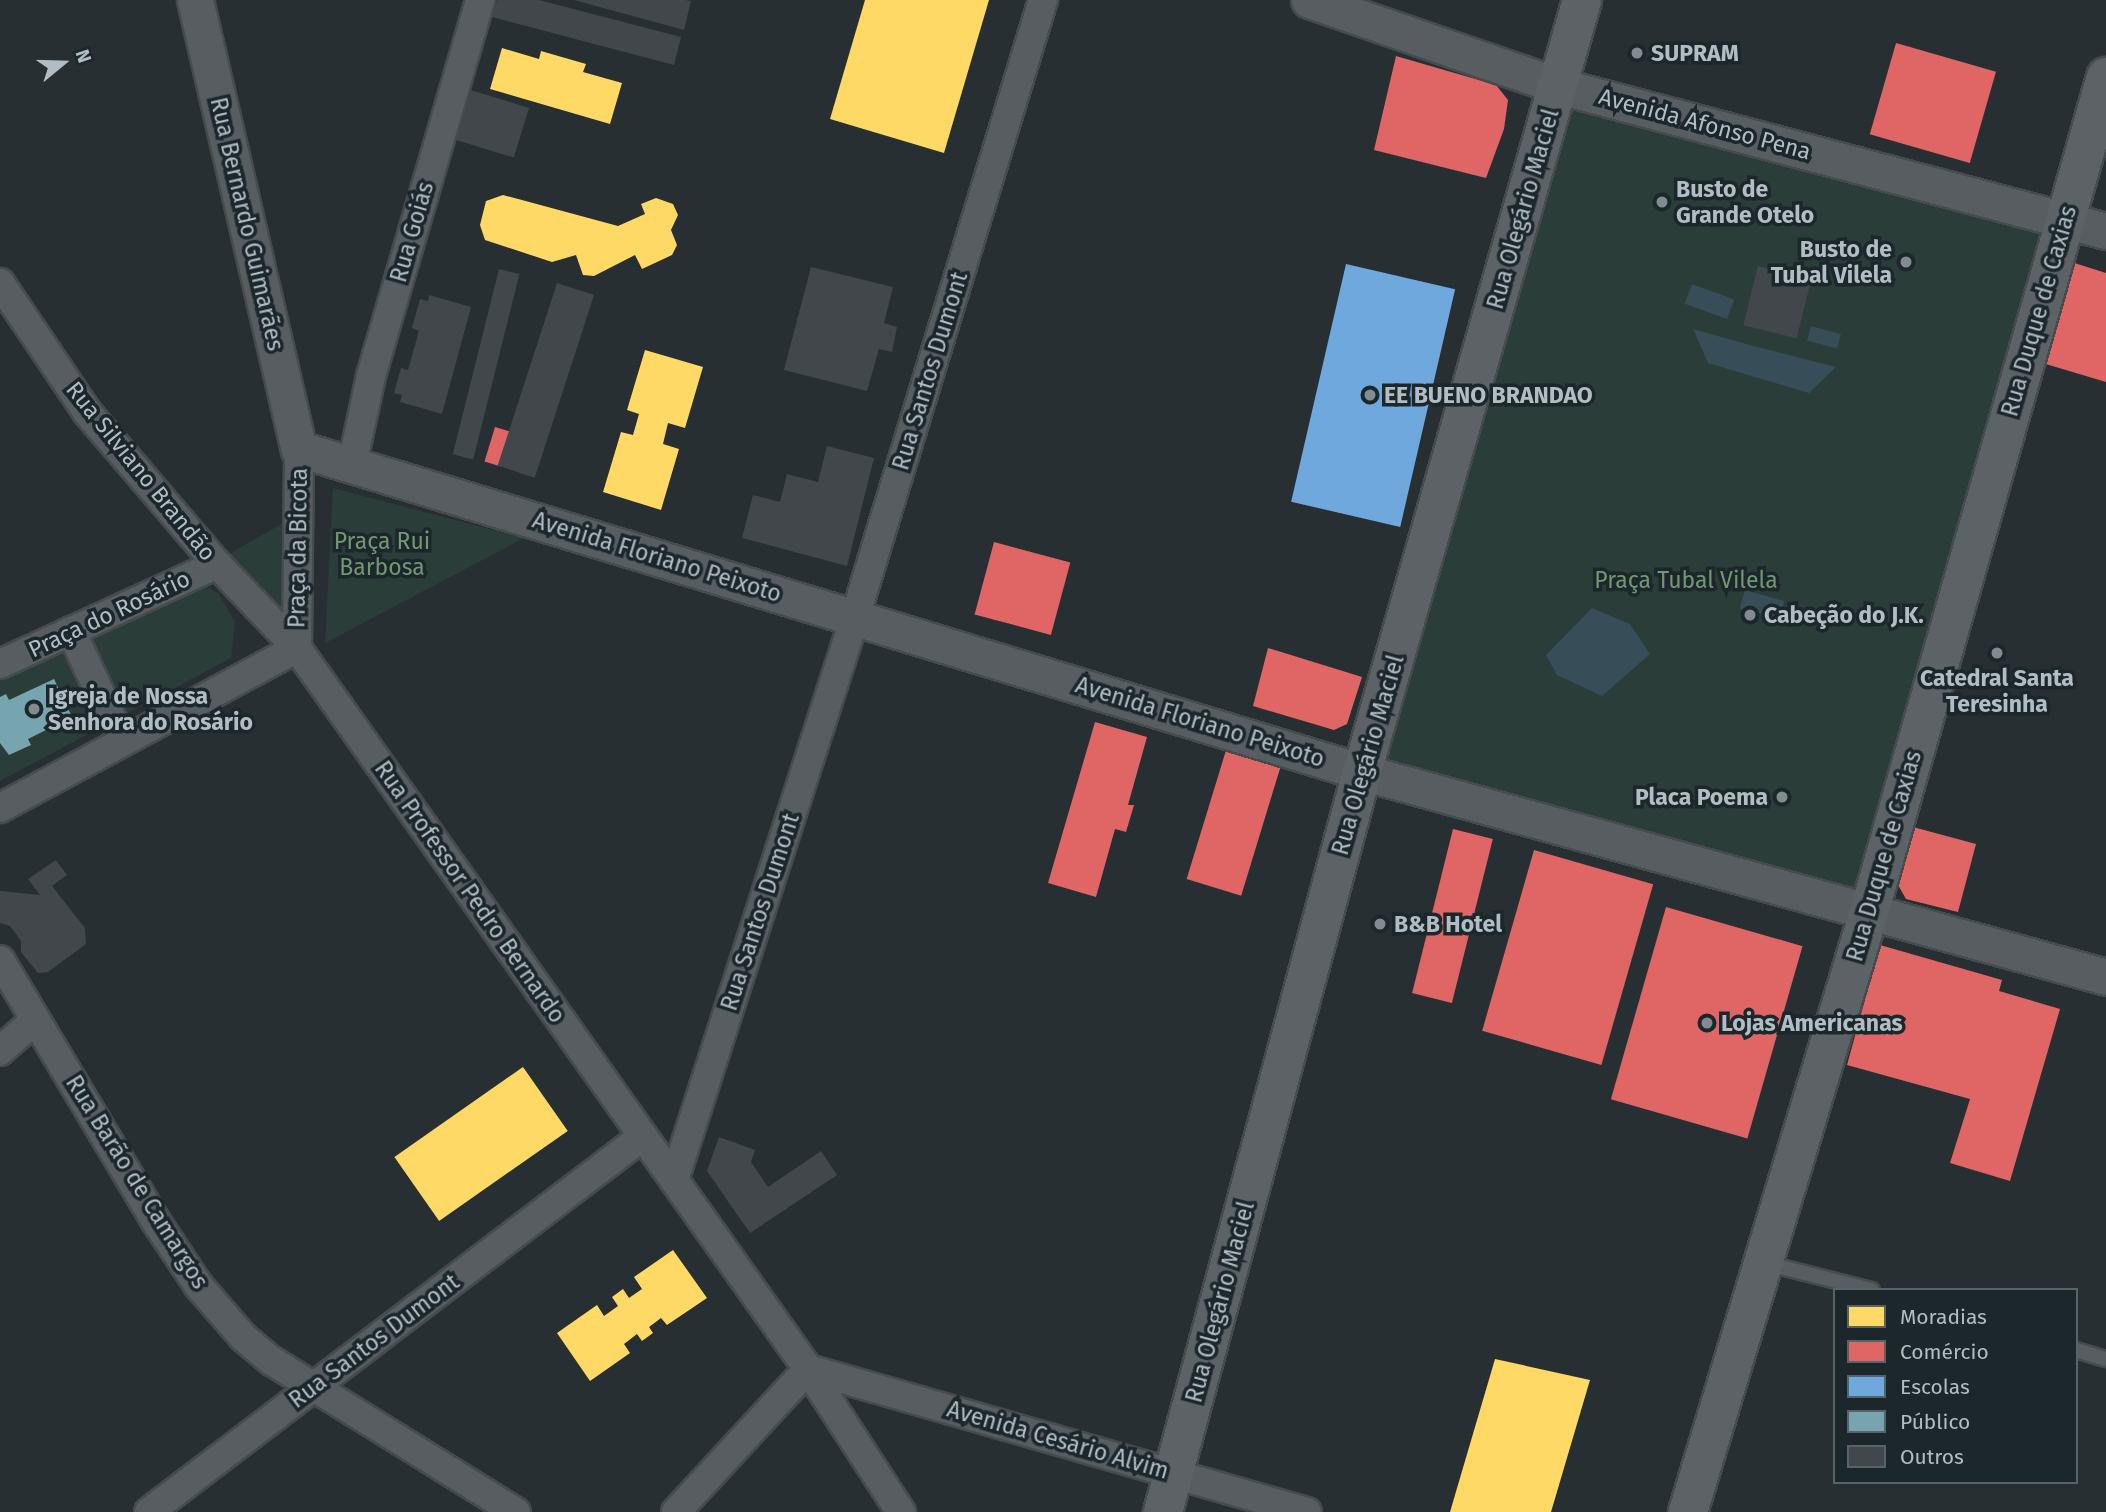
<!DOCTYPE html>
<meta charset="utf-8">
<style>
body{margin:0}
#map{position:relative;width:2106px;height:1512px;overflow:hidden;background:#282f32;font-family:"Fira Sans",sans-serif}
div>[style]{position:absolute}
.green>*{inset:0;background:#2b3d38;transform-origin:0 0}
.water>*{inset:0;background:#374e58;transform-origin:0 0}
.homes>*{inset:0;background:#ffd966;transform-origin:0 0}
.shops>*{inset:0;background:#e06666;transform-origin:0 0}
.schools>*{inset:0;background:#6fa8dc;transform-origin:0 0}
.public>*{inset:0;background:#76a5af}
.building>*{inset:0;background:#41474a;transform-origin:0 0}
.roads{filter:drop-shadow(2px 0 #464b4d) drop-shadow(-2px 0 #464b4d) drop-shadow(0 2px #464b4d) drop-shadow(0 -2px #464b4d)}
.service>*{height:14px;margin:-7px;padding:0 7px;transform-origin:7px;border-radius:7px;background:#575d61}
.minor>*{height:28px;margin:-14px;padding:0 14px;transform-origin:14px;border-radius:14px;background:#575d61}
.tertiary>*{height:35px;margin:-17.5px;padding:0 17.5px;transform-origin:17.5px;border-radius:17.5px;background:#575d61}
.secondary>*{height:38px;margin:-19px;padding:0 19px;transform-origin:19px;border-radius:19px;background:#5c6265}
.dots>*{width:19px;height:19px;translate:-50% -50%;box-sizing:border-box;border:4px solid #1c272c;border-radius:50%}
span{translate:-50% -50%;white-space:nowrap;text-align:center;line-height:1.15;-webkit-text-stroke:7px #1c272c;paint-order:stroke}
.poi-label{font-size:23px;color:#b1bdc3;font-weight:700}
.left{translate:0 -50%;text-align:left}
.right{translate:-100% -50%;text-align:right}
.street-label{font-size:23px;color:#b1bdc3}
.park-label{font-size:23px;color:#739772}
.legend{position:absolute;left:1833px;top:1288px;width:245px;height:196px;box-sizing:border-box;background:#1c272c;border:2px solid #586368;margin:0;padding:9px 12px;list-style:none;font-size:21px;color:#b1bdc3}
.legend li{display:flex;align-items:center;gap:14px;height:35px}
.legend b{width:35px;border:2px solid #586368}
.north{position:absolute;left:28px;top:28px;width:70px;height:70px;-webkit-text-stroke:5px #1c272c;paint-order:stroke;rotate:71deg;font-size:19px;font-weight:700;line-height:28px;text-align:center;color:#b1bdc3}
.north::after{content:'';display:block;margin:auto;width:24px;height:32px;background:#b1bdc3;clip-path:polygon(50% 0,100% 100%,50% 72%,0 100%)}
</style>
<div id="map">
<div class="green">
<div style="left:1559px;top:86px;width:522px;height:714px;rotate:15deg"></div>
<div style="clip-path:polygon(333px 488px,524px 538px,325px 643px)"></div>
<div style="clip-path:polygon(288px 520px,287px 624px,224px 557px)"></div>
<div style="clip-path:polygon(201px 583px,219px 594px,235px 622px,231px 658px,0 781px,0 676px)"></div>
</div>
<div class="water">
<div style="left:1692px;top:284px;width:45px;height:21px;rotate:20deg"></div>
<div style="left:1811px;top:326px;width:31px;height:15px;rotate:15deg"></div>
<div style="clip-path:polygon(1693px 329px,1750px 345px,1836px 367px,1809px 393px,1708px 363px)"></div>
<div style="left:1745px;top:590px;width:41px;height:19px;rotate:16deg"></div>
<div style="clip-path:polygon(1592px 608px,1630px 624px,1650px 654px,1602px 696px,1557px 675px,1546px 655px)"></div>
</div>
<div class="homes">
<div style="clip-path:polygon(865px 0,989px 0,944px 153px,830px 119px)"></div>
<div style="clip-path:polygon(502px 48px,539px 59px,541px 51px,586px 64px,583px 72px,622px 83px,610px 124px,490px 89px)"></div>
<div style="clip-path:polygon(503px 195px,618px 226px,645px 214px,641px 204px,656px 198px,673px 204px,678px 215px,671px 230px,677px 245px,672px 255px,642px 269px,635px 255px,594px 276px,583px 275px,576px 255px,552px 262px,485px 240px,480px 225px,486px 201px)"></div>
<div style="clip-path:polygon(645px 350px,703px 367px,685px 428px,668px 423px,663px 444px,679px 449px,661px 510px,603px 492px,621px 432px,633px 435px,639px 414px,627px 410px)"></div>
<div style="left:523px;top:1067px;width:78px;height:157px;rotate:55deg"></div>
<div style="clip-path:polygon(673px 1250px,707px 1298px,667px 1325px,661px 1318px,649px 1327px,653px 1333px,642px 1341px,637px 1334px,624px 1344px,630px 1353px,590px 1381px,557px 1333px,597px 1305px,604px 1316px,618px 1306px,612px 1297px,623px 1289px,629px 1298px,642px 1289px,634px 1277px)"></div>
<div style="clip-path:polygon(1495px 1359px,1590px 1380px,1551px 1512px,1450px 1512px)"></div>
</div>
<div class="shops">
<div style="left:1896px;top:43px;width:104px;height:95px;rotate:16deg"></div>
<div style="clip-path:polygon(1396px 56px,1496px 85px,1508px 100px,1504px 129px,1486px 178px,1374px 150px)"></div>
<div style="clip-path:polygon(2068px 261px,2106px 273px,2106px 382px,2039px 362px)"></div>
<div style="left:495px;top:427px;width:17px;height:36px;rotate:17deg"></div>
<div style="left:994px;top:542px;width:79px;height:75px;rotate:15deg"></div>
<div style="clip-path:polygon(1268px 648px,1362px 677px,1347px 724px,1334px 730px,1253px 706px)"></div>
<div style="clip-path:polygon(1095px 722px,1147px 737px,1128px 805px,1134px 805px,1126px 832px,1115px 829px,1096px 897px,1048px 883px)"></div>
<div style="left:1227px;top:747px;width:57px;height:138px;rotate:17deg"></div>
<div style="clip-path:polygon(1913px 827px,1976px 844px,1958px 912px,1906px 899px,1898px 885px)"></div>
<div style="left:1453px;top:829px;width:41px;height:169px;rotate:14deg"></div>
<div style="left:1534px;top:850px;width:124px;height:188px;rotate:16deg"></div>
<div style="left:1666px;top:907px;width:142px;height:200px;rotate:16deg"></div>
<div style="clip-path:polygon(1880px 945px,2002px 980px,1999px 991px,2060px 1009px,2010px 1181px,1950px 1163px,1970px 1099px,1847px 1065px)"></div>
</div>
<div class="schools">
<div style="left:1346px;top:264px;width:112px;height:244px;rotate:13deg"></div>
</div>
<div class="public">
<div style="clip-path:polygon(54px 679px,72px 717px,28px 739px,31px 745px,9px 755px,0 743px,0 697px,6px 694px,9px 700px)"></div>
</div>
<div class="building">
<div style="clip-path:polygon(497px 0,539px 0,681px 37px,674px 65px,492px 17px)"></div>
<div style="clip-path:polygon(574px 0,685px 0,691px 1px,684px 30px)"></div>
<div style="left:464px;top:88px;width:68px;height:52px;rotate:17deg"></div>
<div style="left:1758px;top:266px;width:55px;height:61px;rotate:14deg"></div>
<div style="clip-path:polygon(811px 267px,893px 287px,884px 323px,897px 327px,892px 352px,879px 349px,867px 391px,784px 370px)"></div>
<div style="left:499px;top:269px;width:21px;height:191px;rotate:14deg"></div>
<div style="left:557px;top:283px;width:39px;height:192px;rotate:18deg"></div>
<div style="clip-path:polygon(429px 295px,471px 307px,442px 414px,400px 402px,402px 395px,394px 393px,401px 368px,408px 370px,419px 331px,412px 328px,420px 299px,428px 301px)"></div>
<div style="clip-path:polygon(827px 446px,874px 458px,847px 566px,742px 538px,753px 495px,780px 502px,787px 474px,818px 482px)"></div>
<div style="clip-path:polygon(56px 860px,67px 875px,52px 886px,85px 928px,86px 944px,48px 972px,38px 973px,21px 952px,21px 941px,10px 926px,0 923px,0 891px,40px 895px,28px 879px)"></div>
<div style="clip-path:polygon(719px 1137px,755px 1150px,751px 1162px,768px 1187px,821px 1151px,837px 1175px,750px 1233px,707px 1171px)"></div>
</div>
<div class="roads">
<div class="service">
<div style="left:1765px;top:1263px;width:110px;rotate:14.2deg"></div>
<div style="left:2076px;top:1350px;width:31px;rotate:17deg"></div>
</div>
<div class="minor">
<div style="left:0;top:283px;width:156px;rotate:56deg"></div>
<div style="left:87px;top:412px;width:200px;rotate:49.5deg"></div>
<div style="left:217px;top:564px;width:116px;rotate:46.4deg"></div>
<div style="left:297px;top:648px;width:884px;rotate:54.67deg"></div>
<div style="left:808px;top:1369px;width:171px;rotate:57deg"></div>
<div style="left:352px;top:465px;width:91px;rotate:-77.9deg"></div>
<div style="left:371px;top:376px;width:391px;rotate:-73.8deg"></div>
<div style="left:71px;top:631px;width:99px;rotate:65deg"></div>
<div style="left:297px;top:648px;width:199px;rotate:-89.4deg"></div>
<div style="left:0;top:664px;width:239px;rotate:-24.7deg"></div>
<div style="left:0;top:808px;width:337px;rotate:-28.3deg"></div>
<div style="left:0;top:960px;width:303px;rotate:59.2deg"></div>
<div style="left:155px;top:1220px;width:78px;rotate:56.5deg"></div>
<div style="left:198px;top:1285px;width:69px;rotate:49.1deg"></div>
<div style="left:243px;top:1337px;width:38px;rotate:40deg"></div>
<div style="left:272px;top:1361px;width:287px;rotate:31.8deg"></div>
<div style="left:0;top:1051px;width:47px;rotate:-41.5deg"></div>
<div style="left:674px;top:1180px;width:591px;rotate:-72.18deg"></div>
<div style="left:855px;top:617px;width:645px;rotate:-73.05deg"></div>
<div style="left:149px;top:1512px;width:619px;rotate:-37.26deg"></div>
<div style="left:676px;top:1512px;width:195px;rotate:-47.3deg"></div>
<div style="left:808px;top:1369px;width:519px;rotate:15.99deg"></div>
</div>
<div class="tertiary">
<div style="left:195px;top:0;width:461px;rotate:77deg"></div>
<div style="left:299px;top:449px;width:1111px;rotate:16.9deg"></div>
<div style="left:1362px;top:772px;width:772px;rotate:15.4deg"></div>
<div style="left:1309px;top:0;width:264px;rotate:19deg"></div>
<div style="left:1559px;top:86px;width:566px;rotate:14.85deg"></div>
</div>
<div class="secondary">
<div style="left:1163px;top:1512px;width:766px;rotate:-74.95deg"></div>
<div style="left:1362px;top:772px;width:803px;rotate:-74.09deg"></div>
<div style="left:1688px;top:1512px;width:630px;rotate:-73.2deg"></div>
<div style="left:1870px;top:909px;width:865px;rotate:-74.16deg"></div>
</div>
</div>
<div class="dots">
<div style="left:1637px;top:53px;background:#818b90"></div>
<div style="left:1662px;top:202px;background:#818b90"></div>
<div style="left:1906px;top:262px;background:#818b90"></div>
<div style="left:1370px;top:395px;background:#818b90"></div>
<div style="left:1750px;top:615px;background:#818b90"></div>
<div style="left:1997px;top:653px;background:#818b90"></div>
<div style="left:34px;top:709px;background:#818b90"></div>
<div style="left:1782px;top:797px;background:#818b90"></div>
<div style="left:1380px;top:924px;background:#818b90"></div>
<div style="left:1707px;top:1023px;background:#818b90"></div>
</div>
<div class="poi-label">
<span class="left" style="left:1651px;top:53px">SUPRAM</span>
<span class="left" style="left:1676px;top:202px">Busto de<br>Grande Otelo</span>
<span class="right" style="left:1892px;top:262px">Busto de<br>Tubal Vilela</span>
<span class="left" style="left:1384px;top:395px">EE BUENO BRANDAO</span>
<span class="left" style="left:1764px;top:615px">Cabeção do J.K.</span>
<span style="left:1997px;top:691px">Catedral Santa<br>Teresinha</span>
<span class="left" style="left:48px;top:709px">Igreja de Nossa<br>Senhora do Rosário</span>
<span class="right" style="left:1768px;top:797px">Placa Poema</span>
<span class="left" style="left:1394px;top:924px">B&amp;B Hotel</span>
<span class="left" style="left:1721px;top:1023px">Lojas Americanas</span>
</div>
<div class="street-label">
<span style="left:1705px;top:124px;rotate:15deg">Avenida Afonso Pena</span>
<span style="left:1523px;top:209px;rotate:-74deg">Rua Olegário Maciel</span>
<span style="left:247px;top:224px;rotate:77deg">Rua Bernardo Guimarães</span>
<span style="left:412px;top:232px;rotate:-74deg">Rua Goiás</span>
<span style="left:2039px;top:311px;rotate:-74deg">Rua Duque de Caxias</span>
<span style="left:930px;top:371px;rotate:-73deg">Rua Santos Dumont</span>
<span style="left:141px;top:471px;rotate:51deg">Rua Silviano Brandão</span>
<span style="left:298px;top:548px;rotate:-89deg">Praça da Bicota</span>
<span style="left:657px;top:557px;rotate:17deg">Avenida Floriano Peixoto</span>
<span style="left:109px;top:614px;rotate:-25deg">Praça do Rosário</span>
<span style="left:1200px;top:722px;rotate:17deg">Avenida Floriano Peixoto</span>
<span style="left:1368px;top:755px;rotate:-74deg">Rua Olegário Maciel</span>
<span style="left:1884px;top:856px;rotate:-74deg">Rua Duque de Caxias</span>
<span style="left:470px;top:892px;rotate:55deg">Rua Professor Pedro Bernardo</span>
<span style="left:760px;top:912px;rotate:-72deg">Rua Santos Dumont</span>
<span style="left:137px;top:1182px;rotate:58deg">Rua Barão de Camargos</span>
<span style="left:1220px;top:1302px;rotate:-75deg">Rua Olegário Maciel</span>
<span style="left:374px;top:1341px;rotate:-37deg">Rua Santos Dumont</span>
<span style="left:1058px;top:1440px;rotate:16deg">Avenida Cesário Alvim</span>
</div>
<div class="park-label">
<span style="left:382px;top:554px">Praça Rui<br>Barbosa</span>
<span style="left:1686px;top:580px">Praça Tubal Vilela</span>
</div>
<ul class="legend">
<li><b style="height:19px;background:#ffd966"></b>Moradias</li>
<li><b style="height:19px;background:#e06666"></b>Comércio</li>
<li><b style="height:19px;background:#6fa8dc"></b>Escolas</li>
<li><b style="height:19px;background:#76a5af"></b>Público</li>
<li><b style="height:19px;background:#41474a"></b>Outros</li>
</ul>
<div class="north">N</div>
</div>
